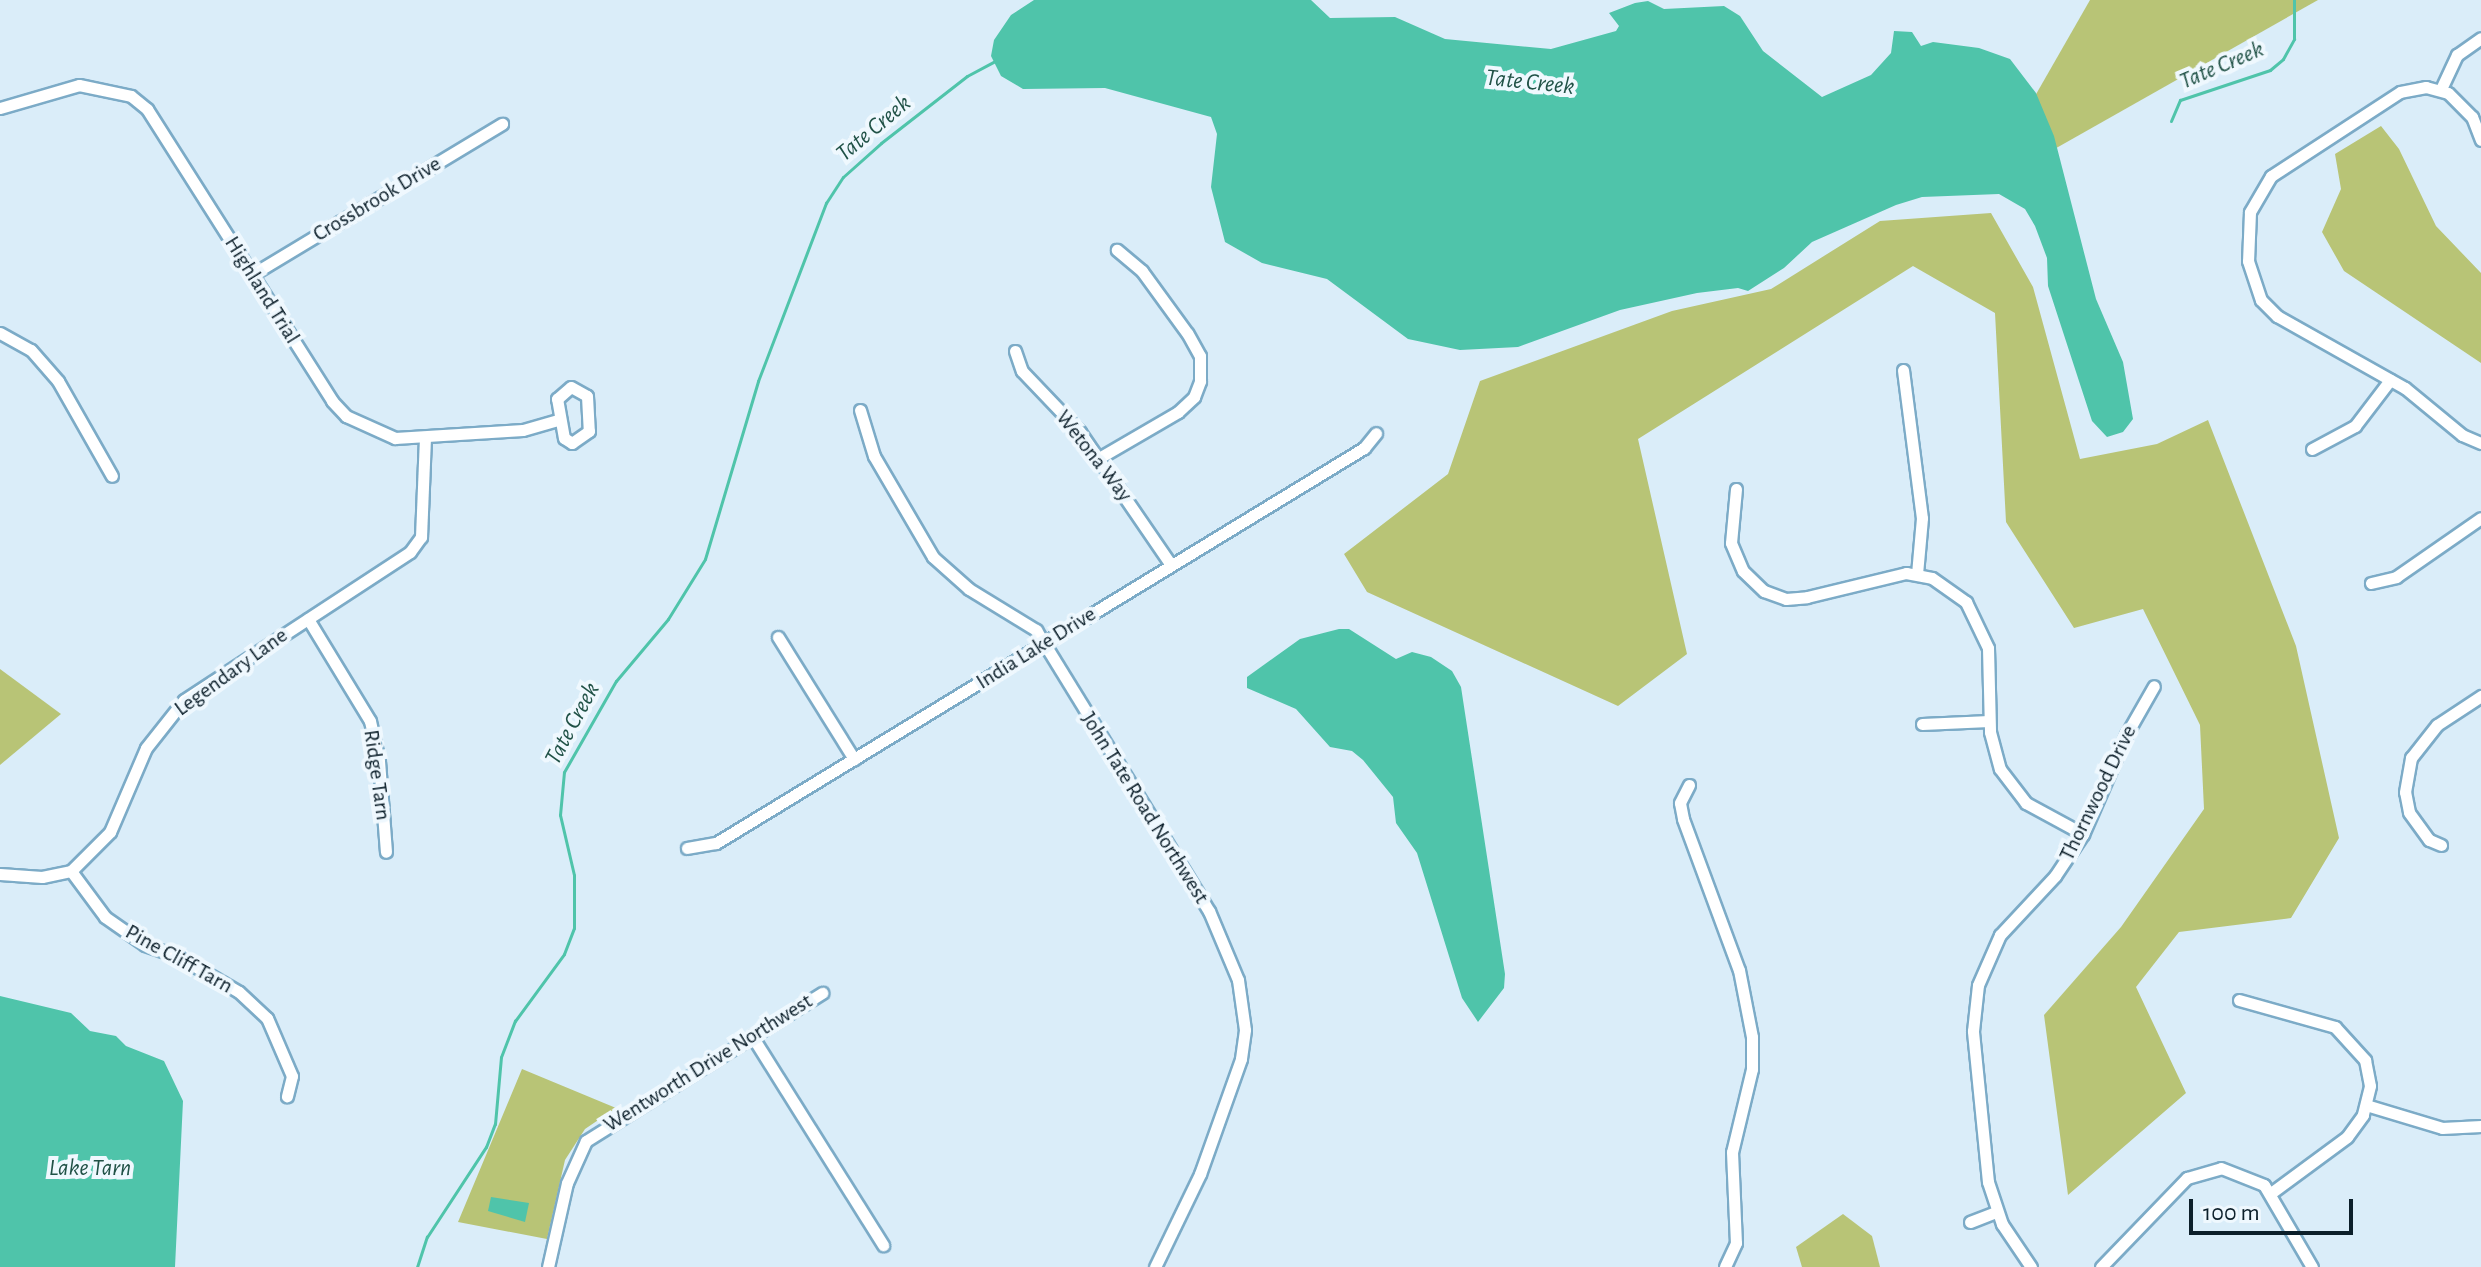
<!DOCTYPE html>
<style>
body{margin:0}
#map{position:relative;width:2481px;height:1267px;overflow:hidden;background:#daedf9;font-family:"Alegreya Sans",sans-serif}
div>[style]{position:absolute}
.green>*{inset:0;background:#b8c476}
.water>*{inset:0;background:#4fc4aa}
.stream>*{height:3px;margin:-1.5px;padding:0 1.5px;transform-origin:1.5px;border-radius:1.5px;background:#4fc4aa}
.roads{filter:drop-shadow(2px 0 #7cabc7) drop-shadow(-2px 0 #7cabc7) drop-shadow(0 2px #7cabc7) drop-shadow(0 -2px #7cabc7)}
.minor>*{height:11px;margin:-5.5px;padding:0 5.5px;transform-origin:5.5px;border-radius:5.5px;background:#fff}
span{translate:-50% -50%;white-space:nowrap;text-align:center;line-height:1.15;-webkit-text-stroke:8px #eff8fe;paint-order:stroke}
.street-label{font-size:22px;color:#0c1f2a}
.water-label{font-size:24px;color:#215247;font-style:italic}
.scale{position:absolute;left:2189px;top:1199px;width:164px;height:36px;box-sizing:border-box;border:4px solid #0c1f2a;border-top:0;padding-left:10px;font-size:24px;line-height:28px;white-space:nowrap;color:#0c1f2a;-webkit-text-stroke:6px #eff8fe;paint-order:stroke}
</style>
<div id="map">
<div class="green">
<div style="clip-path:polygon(2090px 0,2318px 0,1991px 185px,1988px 178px)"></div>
<div style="clip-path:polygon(2381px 126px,2399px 149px,2436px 226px,2481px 273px,2481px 363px,2344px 271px,2322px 232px,2341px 189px,2335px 154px)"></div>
<div style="clip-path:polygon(1991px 213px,2033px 287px,2080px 459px,2157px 444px,2208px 420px,2296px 646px,2339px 838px,2291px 918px,2179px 932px,2136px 987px,2186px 1093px,2068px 1195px,2044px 1015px,2121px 927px,2204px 809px,2200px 725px,2143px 609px,2074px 628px,2006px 522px,1995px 313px,1913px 266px,1638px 439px,1687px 654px,1618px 706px,1367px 592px,1344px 554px,1448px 474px,1480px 381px,1672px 311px,1771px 289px,1880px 221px)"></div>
<div style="clip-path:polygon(0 669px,61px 714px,0 765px)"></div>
<div style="clip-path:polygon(522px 1069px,616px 1108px,585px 1129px,565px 1160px,547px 1239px,458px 1222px)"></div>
<div style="clip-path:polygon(1843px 1214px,1872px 1236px,1880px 1267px,1802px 1267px,1796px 1247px)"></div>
</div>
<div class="water">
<div style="clip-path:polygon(1034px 0,1311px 0,1330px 18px,1395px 17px,1445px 39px,1551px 49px,1616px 31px,1619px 26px,1609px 13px,1635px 3px,1648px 1px,1664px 9px,1724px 6px,1740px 16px,1763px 51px,1822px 97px,1871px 75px,1891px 53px,1894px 31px,1912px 32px,1921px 46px,1933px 42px,1979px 48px,2010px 59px,2036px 93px,2054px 136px,2096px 299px,2123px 362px,2133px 419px,2123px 432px,2107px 437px,2092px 421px,2048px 286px,2047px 258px,2035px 226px,2025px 209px,1999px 194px,1922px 197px,1896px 205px,1812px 242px,1784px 268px,1748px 291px,1738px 288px,1697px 293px,1620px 310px,1518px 347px,1460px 350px,1408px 339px,1327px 279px,1262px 263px,1225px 242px,1211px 187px,1217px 134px,1211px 117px,1105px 88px,1023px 89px,1001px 76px,991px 56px,994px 40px,1011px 15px)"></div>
<div style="clip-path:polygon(1339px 629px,1349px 629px,1396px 659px,1412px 652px,1431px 657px,1452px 671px,1461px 687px,1505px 974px,1504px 988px,1478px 1022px,1462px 998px,1417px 853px,1396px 823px,1393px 797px,1363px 760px,1352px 751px,1330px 747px,1296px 709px,1247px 688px,1247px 677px,1300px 639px)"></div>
<div style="clip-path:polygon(0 996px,71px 1013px,90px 1031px,116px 1036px,126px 1046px,164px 1061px,183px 1101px,175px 1267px,0 1267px)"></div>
<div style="clip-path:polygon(491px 1197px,529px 1203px,525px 1222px,488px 1211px)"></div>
</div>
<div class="stream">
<div style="left:2171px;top:121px;width:23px;rotate:-67deg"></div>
<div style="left:2180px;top:100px;width:95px;rotate:-18.4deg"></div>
<div style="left:2270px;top:70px;width:17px;rotate:-40deg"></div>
<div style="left:2283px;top:59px;width:23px;rotate:-61deg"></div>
<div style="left:2294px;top:39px;width:39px;rotate:-90deg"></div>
<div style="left:417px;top:1267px;width:32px;rotate:-72deg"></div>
<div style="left:427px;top:1237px;width:108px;rotate:-56.8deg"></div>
<div style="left:486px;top:1147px;width:25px;rotate:-69deg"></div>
<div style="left:495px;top:1124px;width:67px;rotate:-84.9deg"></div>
<div style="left:501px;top:1057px;width:39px;rotate:-69deg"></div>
<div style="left:515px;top:1021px;width:83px;rotate:-53.8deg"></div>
<div style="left:564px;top:954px;width:28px;rotate:-69deg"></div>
<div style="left:574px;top:928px;width:53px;rotate:-90deg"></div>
<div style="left:574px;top:875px;width:62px;rotate:-103.1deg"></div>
<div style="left:560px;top:815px;width:43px;rotate:-84.7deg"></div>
<div style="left:564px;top:772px;width:105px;rotate:-60.3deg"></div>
<div style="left:616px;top:681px;width:81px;rotate:-50deg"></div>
<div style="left:668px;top:619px;width:70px;rotate:-58.3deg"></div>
<div style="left:705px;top:559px;width:186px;rotate:-73.4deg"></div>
<div style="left:758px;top:381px;width:191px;rotate:-69.1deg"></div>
<div style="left:826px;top:203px;width:31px;rotate:-57deg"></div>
<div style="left:843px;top:177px;width:51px;rotate:-41.8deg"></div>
<div style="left:881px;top:143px;width:109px;rotate:-37.9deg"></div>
<div style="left:967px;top:76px;width:30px;rotate:-28deg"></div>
</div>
<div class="roads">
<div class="minor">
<div style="left:2441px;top:89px;width:38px;rotate:-65deg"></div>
<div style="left:2457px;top:55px;width:29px;rotate:-35deg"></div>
<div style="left:0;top:108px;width:82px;rotate:-16.2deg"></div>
<div style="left:79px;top:85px;width:53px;rotate:11.9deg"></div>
<div style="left:131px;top:96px;width:21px;rotate:39deg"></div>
<div style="left:147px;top:109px;width:346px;rotate:57.6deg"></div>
<div style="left:332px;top:401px;width:21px;rotate:47deg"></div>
<div style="left:346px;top:416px;width:54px;rotate:24.2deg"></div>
<div style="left:395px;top:438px;width:128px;rotate:-3.6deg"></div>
<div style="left:523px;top:430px;width:37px;rotate:-16deg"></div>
<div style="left:2481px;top:140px;width:25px;rotate:-111deg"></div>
<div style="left:2472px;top:117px;width:34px;rotate:-135deg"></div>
<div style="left:2448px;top:93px;width:23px;rotate:-165deg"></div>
<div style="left:2426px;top:87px;width:26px;rotate:169deg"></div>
<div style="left:2400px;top:92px;width:154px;rotate:146.9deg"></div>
<div style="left:2271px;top:176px;width:42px;rotate:120.3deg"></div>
<div style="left:2250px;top:212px;width:49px;rotate:92.3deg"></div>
<div style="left:2248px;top:261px;width:41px;rotate:71.6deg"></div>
<div style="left:2261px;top:300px;width:23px;rotate:45deg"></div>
<div style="left:2277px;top:316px;width:147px;rotate:29.4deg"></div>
<div style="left:2405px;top:388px;width:74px;rotate:39.5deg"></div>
<div style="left:2462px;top:435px;width:21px;rotate:23deg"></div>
<div style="left:253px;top:274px;width:291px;rotate:-31.1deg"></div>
<div style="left:0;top:333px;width:35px;rotate:29deg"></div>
<div style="left:31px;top:350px;width:41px;rotate:48.9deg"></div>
<div style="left:58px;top:381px;width:109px;rotate:60.4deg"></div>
<div style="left:1015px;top:351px;width:21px;rotate:71deg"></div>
<div style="left:1022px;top:371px;width:84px;rotate:46.4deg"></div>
<div style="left:1080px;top:432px;width:161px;rotate:55.6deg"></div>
<div style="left:1903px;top:370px;width:149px;rotate:82.7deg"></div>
<div style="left:1922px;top:518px;width:56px;rotate:95.1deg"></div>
<div style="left:571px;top:387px;width:18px;rotate:29deg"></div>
<div style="left:587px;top:396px;width:35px;rotate:87deg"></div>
<div style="left:589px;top:431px;width:21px;rotate:145deg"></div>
<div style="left:572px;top:443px;width:9px;rotate:-148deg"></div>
<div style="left:564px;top:438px;width:40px;rotate:-100deg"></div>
<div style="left:557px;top:399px;width:18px;rotate:-41deg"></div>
<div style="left:860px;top:410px;width:48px;rotate:73.1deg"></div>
<div style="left:874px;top:456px;width:117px;rotate:59.7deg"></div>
<div style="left:933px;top:557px;width:48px;rotate:41.6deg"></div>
<div style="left:969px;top:589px;width:79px;rotate:31.5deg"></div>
<div style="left:1036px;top:630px;width:330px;rotate:58.4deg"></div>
<div style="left:1209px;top:911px;width:75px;rotate:67.2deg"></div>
<div style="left:1238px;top:980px;width:50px;rotate:82deg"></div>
<div style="left:1245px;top:1030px;width:29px;rotate:98deg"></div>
<div style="left:1241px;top:1059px;width:122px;rotate:109.6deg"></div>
<div style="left:1200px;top:1174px;width:103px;rotate:115.8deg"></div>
<div style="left:2312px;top:449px;width:49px;rotate:-28.1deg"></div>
<div style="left:2355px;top:426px;width:58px;rotate:-52.7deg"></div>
<div style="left:1099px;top:458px;width:91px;rotate:-30.2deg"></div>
<div style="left:1178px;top:412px;width:22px;rotate:-43deg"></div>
<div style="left:1194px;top:397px;width:17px;rotate:-69deg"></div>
<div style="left:1200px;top:381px;width:25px;rotate:-90deg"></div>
<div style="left:1200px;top:356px;width:26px;rotate:-119deg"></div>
<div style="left:1187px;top:333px;width:77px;rotate:-126deg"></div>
<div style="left:1142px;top:271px;width:33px;rotate:-140deg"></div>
<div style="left:1736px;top:489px;width:54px;rotate:95.3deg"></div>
<div style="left:1731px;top:543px;width:30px;rotate:67deg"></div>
<div style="left:1743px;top:571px;width:29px;rotate:44deg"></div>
<div style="left:1764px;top:591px;width:23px;rotate:20deg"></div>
<div style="left:1786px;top:599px;width:21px;rotate:-5deg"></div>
<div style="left:1807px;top:597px;width:102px;rotate:-13.6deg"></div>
<div style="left:1906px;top:573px;width:26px;rotate:11deg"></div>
<div style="left:1932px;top:578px;width:42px;rotate:35.2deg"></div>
<div style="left:1966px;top:602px;width:51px;rotate:64.4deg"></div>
<div style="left:1988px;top:648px;width:84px;rotate:88.6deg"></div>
<div style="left:1990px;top:732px;width:38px;rotate:75deg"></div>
<div style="left:2000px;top:769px;width:43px;rotate:52.6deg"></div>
<div style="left:2026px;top:803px;width:65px;rotate:28.5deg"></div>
<div style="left:2371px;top:583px;width:26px;rotate:-13deg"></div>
<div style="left:2396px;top:577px;width:103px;rotate:-34.8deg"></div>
<div style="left:308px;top:619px;width:119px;rotate:58.7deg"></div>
<div style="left:370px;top:721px;width:41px;rotate:77.3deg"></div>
<div style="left:379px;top:761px;width:91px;rotate:85.6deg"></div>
<div style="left:778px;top:637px;width:144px;rotate:58.1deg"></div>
<div style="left:1922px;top:724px;width:67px;rotate:-2.6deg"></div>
<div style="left:1689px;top:785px;width:20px;rotate:117deg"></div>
<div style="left:1680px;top:803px;width:16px;rotate:79deg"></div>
<div style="left:1683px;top:819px;width:161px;rotate:69.7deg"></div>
<div style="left:1739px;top:970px;width:68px;rotate:79deg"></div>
<div style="left:1752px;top:1037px;width:32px;rotate:90deg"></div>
<div style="left:1752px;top:1069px;width:85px;rotate:103.5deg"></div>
<div style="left:1732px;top:1152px;width:91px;rotate:87.5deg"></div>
<div style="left:1736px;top:1243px;width:26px;rotate:115deg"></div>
<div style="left:2441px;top:845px;width:13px;rotate:-157deg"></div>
<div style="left:2429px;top:840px;width:34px;rotate:-126deg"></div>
<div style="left:2409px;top:812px;width:20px;rotate:-101deg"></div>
<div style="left:2405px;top:792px;width:35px;rotate:-80deg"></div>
<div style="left:2411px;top:758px;width:42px;rotate:-51.8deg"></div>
<div style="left:2437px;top:725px;width:53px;rotate:-33.4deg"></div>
<div style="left:687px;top:848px;width:29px;rotate:-10deg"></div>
<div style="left:716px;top:843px;width:759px;rotate:-31.37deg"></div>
<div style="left:1364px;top:448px;width:19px;rotate:-51deg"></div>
<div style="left:71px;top:871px;width:57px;rotate:53.5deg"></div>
<div style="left:105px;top:917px;width:49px;rotate:35deg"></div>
<div style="left:145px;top:945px;width:36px;rotate:19deg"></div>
<div style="left:179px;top:957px;width:69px;rotate:30.3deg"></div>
<div style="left:239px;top:992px;width:38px;rotate:43deg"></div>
<div style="left:267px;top:1018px;width:63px;rotate:66.7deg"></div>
<div style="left:292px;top:1076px;width:21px;rotate:104deg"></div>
<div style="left:0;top:874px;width:42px;rotate:4.1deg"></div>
<div style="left:42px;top:877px;width:30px;rotate:-12deg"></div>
<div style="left:71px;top:871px;width:55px;rotate:-45deg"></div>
<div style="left:110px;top:832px;width:91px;rotate:-66.8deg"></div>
<div style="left:146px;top:748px;width:61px;rotate:-51.6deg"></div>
<div style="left:184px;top:700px;width:270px;rotate:-33.2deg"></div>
<div style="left:410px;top:552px;width:19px;rotate:-54deg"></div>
<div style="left:421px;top:537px;width:100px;rotate:-87.7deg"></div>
<div style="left:2239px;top:1000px;width:100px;rotate:15.7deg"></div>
<div style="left:2335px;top:1027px;width:45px;rotate:47.7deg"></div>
<div style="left:2365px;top:1060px;width:26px;rotate:79deg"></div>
<div style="left:2370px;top:1086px;width:30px;rotate:104deg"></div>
<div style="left:2363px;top:1115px;width:27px;rotate:126deg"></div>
<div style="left:2347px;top:1137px;width:94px;rotate:143.6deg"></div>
<div style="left:752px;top:1036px;width:247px;rotate:57.9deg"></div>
<div style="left:2366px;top:1105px;width:79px;rotate:16.8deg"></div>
<div style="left:2442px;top:1128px;width:39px;rotate:-3deg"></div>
<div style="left:1970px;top:1222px;width:28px;rotate:-21deg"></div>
<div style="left:548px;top:1267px;width:86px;rotate:-77.3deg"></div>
<div style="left:567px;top:1183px;width:46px;rotate:-65.7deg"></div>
<div style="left:586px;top:1141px;width:279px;rotate:-32.1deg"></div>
<div style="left:2031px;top:1267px;width:52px;rotate:-124deg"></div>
<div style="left:2002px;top:1224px;width:44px;rotate:-108.4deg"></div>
<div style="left:1988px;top:1182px;width:152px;rotate:-95.7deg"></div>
<div style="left:1973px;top:1031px;width:46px;rotate:-83.8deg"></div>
<div style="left:1978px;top:985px;width:55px;rotate:-66.3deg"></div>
<div style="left:2000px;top:935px;width:81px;rotate:-47deg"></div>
<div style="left:2055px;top:876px;width:50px;rotate:-56.3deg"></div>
<div style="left:2083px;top:834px;width:108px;rotate:-66.5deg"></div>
<div style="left:2126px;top:735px;width:56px;rotate:-60.3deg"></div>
<div style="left:2101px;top:1267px;width:124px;rotate:-46deg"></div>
<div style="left:2187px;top:1178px;width:35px;rotate:-16deg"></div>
<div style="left:2221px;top:1168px;width:46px;rotate:21.6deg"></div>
<div style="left:2264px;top:1185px;width:95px;rotate:59.7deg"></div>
</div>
</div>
<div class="street-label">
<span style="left:377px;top:199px;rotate:-31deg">Crossbrook Drive</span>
<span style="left:262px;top:290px;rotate:58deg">Highland Trial</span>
<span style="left:1094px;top:456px;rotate:52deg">Wetona Way</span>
<span style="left:1036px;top:648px;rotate:-32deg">India Lake Drive</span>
<span style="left:231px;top:672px;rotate:-36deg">Legendary Lane</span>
<span style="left:377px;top:775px;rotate:82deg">Ridge Tarn</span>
<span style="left:2098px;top:793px;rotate:-64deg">Thornwood Drive</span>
<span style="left:1145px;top:808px;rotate:58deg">John Tate Road Northwest</span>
<span style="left:179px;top:959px;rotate:29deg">Pine Cliff Tarn</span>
<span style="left:708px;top:1063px;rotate:-32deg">Wentworth Drive Northwest</span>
</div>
<div class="water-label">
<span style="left:2222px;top:66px;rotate:-23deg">Tate Creek</span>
<span style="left:1530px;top:83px;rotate:6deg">Tate Creek</span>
<span style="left:874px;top:129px;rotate:-40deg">Tate Creek</span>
<span style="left:573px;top:724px;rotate:-62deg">Tate Creek</span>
<span style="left:90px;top:1169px">Lake Tarn</span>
</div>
<div class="scale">100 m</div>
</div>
